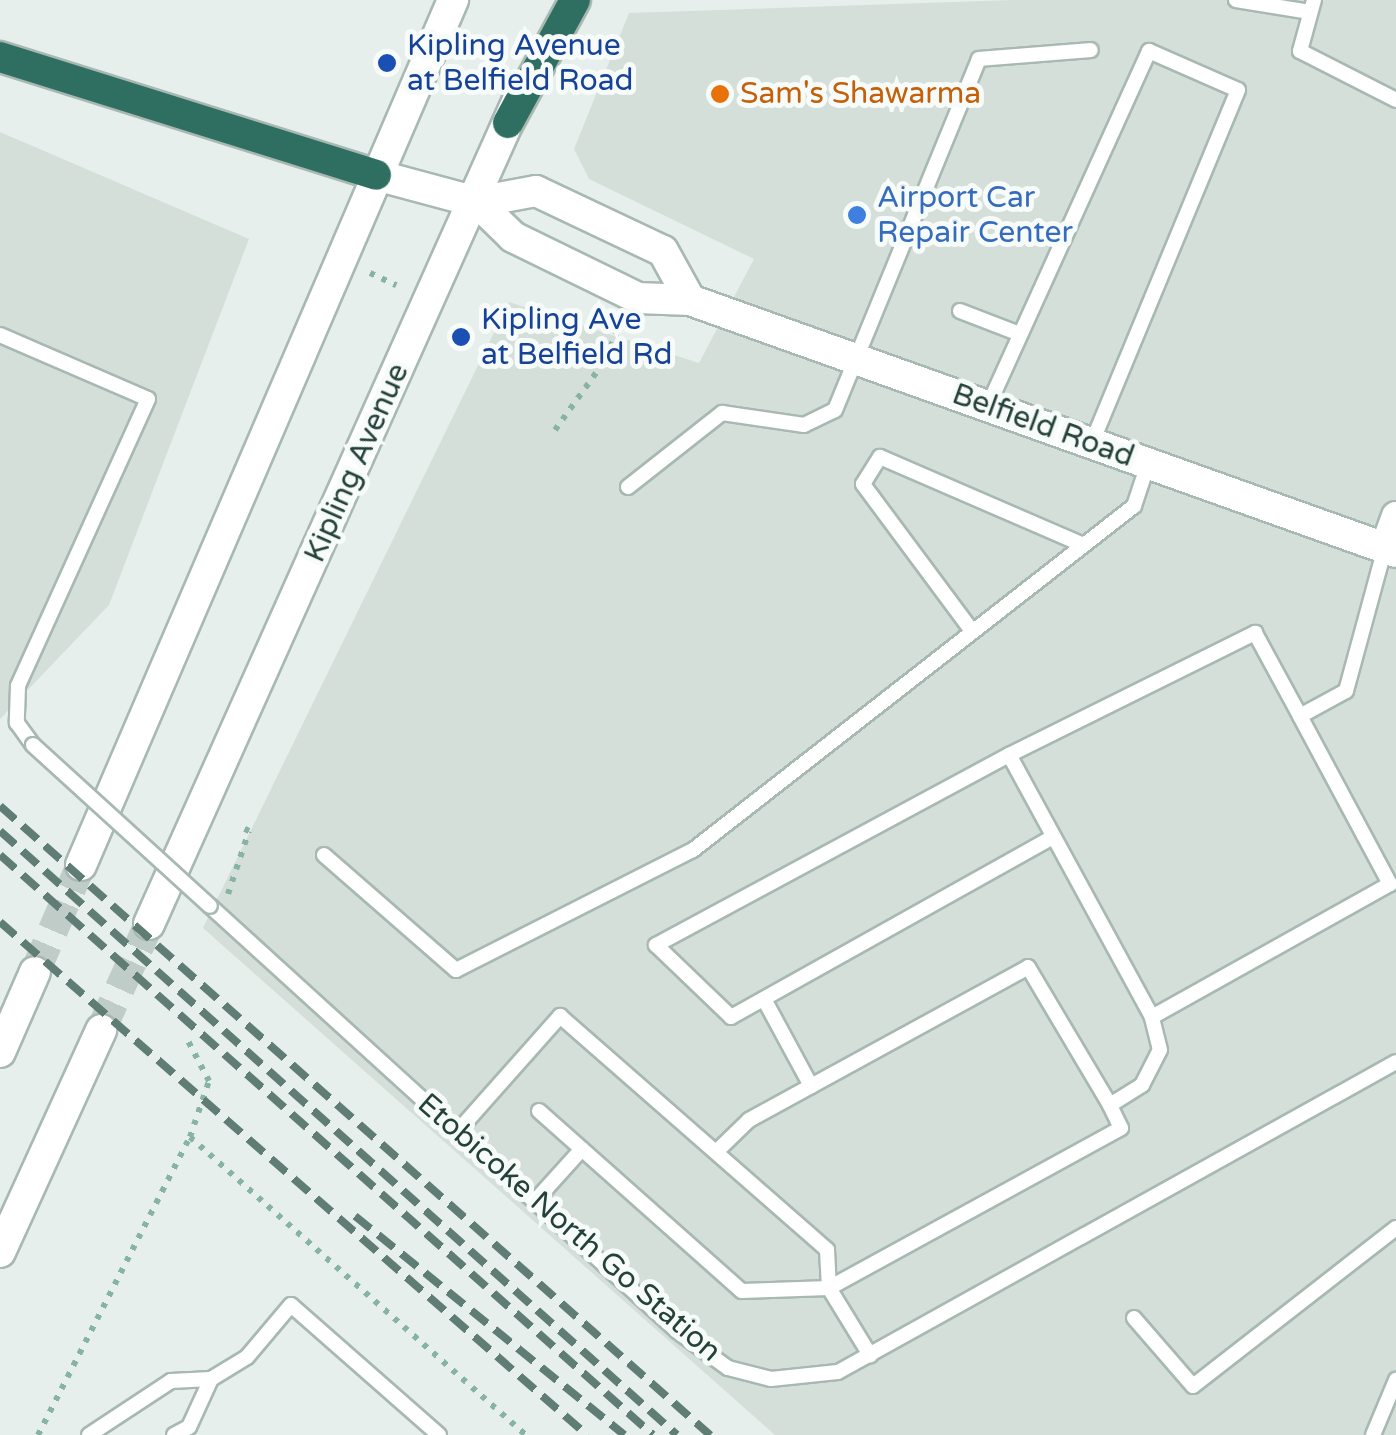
<!DOCTYPE html>
<style>
body{margin:0}
#map{position:relative;width:1396px;height:1435px;overflow:hidden;background:#e6efeb;font-family:"Varela Round",sans-serif}
div>[style]{position:absolute}
.built>*{inset:0;background:#d4dfda}
.secondary-tunnel>*{height:30px;margin-top:-15px;transform-origin:0;background:repeating-linear-gradient(90deg,#bfccc8 0 30px,transparent 0 45px)}
.path>*{height:6px;margin-top:-3px;transform-origin:0;background:repeating-linear-gradient(90deg,#86b3a5 0 5px,transparent 0 13px)}
.roads{filter:drop-shadow(2px 0 #a8b8b2) drop-shadow(-2px 0 #a8b8b2) drop-shadow(0 2px #a8b8b2) drop-shadow(0 -2px #a8b8b2)}
.service>*{height:14px;margin:-7px;padding:0 7px;transform-origin:7px;border-radius:7px;background:#fff}
.minor>*{height:28px;margin:-14px;padding:0 14px;transform-origin:14px;border-radius:14px;background:#fff}
.secondary>*{height:30px;margin:-15px;padding:0 15px;transform-origin:15px;border-radius:15px;background:#fff}
.motorway>*{height:30px;margin:-15px;padding:0 15px;transform-origin:15px;border-radius:15px;background:#2f6f62}
.rail>*{height:8px;margin-top:-4px;transform-origin:0;background:repeating-linear-gradient(90deg,#5f7d75 0 20px,transparent 0 30px)}
.bridges{filter:drop-shadow(2px 0 #a8b8b2) drop-shadow(-2px 0 #a8b8b2) drop-shadow(0 2px #a8b8b2) drop-shadow(0 -2px #a8b8b2)}
.service-bridge>*{height:14px;margin:-7px;padding:0 7px;transform-origin:7px;border-radius:7px;background:#fff}
.dots>*{width:28px;height:28px;translate:-50% -50%;box-sizing:border-box;border:5px solid #f7fbf9;border-radius:50%}
span{translate:-50% -50%;white-space:nowrap;text-align:center;line-height:1.15;-webkit-text-stroke:10px #f7fbf9;paint-order:stroke}
.transit-label{font-size:30px;color:#164399}
.left{translate:0 -50%;text-align:left}
.food-label{font-size:30px;color:#c56008}
.shop-label{font-size:30px;color:#366cbe}
.street-label{font-size:30px;color:#24423a}
</style>
<div id="map">
<div class="built">
<div style="clip-path:polygon(1013px 0,1396px 0,1396px 1435px,775px 1435px,203px 928px,509px 302px,699px 363px,754px 259px,589px 179px,574px 149px,629px 13px)"></div>
<div style="clip-path:polygon(0 132px,249px 239px,109px 605px,0 719px)"></div>
</div>
<div class="secondary-tunnel">
<div style="left:35px;top:972px;width:116px;rotate:-66.7deg"></div>
<div style="left:101px;top:1030px;width:116px;rotate:-65.6deg"></div>
</div>
<div class="path">
<div style="left:370px;top:273px;width:29px;rotate:25deg"></div>
<div style="left:555px;top:430px;width:87px;rotate:-54.3deg"></div>
<div style="left:606px;top:359px;width:41px;rotate:-68.5deg"></div>
<div style="left:228px;top:894px;width:66px;rotate:-71.6deg"></div>
<div style="left:249px;top:831px;width:9px;rotate:-153deg"></div>
<div style="left:190px;top:1137px;width:449px;rotate:41.6deg"></div>
<div style="left:38px;top:1435px;width:335px;rotate:-63deg"></div>
<div style="left:190px;top:1137px;width:59px;rotate:-71.3deg"></div>
<div style="left:209px;top:1081px;width:47px;rotate:-117.6deg"></div>
</div>
<div class="roads">
<div class="service">
<div style="left:1236px;top:0;width:75px;rotate:9.2deg"></div>
<div style="left:1314px;top:0;width:53px;rotate:105.4deg"></div>
<div style="left:1300px;top:51px;width:108px;rotate:27deg"></div>
<div style="left:960px;top:311px;width:64px;rotate:21deg"></div>
<div style="left:0;top:335px;width:161px;rotate:23.4deg"></div>
<div style="left:148px;top:399px;width:315px;rotate:114.4deg"></div>
<div style="left:18px;top:686px;width:37px;rotate:92deg"></div>
<div style="left:17px;top:723px;width:27px;rotate:54deg"></div>
<div style="left:988px;top:406px;width:390px;rotate:-65.6deg"></div>
<div style="left:1149px;top:51px;width:97px;rotate:23.7deg"></div>
<div style="left:1238px;top:90px;width:382px;rotate:112.5deg"></div>
<div style="left:628px;top:487px;width:120px;rotate:-38.2deg"></div>
<div style="left:722px;top:413px;width:83px;rotate:8.3deg"></div>
<div style="left:804px;top:425px;width:34px;rotate:-26deg"></div>
<div style="left:835px;top:410px;width:379px;rotate:-67.7deg"></div>
<div style="left:979px;top:59px;width:112px;rotate:-4.6deg"></div>
<div style="left:972px;top:631px;width:183px;rotate:-126.6deg"></div>
<div style="left:863px;top:484px;width:32px;rotate:-58deg"></div>
<div style="left:880px;top:457px;width:221px;rotate:23.4deg"></div>
<div style="left:1009px;top:755px;width:401px;rotate:151.7deg"></div>
<div style="left:656px;top:945px;width:104px;rotate:43.8deg"></div>
<div style="left:731px;top:1017px;width:369px;rotate:-29.2deg"></div>
<div style="left:324px;top:855px;width:175px;rotate:41.1deg"></div>
<div style="left:456px;top:970px;width:266px;rotate:-26.9deg"></div>
<div style="left:693px;top:850px;width:559px;rotate:-37.96deg"></div>
<div style="left:1134px;top:506px;width:44px;rotate:-71.6deg"></div>
<div style="left:210px;top:906px;width:631px;rotate:42.3deg"></div>
<div style="left:677px;top:1331px;width:63px;rotate:36deg"></div>
<div style="left:728px;top:1368px;width:44px;rotate:14.3deg"></div>
<div style="left:771px;top:1379px;width:67px;rotate:-6deg"></div>
<div style="left:838px;top:1372px;width:638px;rotate:-29.05deg"></div>
<div style="left:764px;top:999px;width:99px;rotate:61.6deg"></div>
<div style="left:1152px;top:1017px;width:298px;rotate:-118.6deg"></div>
<div style="left:1009px;top:755px;width:275px;rotate:-26.4deg"></div>
<div style="left:1255px;top:633px;width:94px;rotate:61.5deg"></div>
<div style="left:539px;top:1111px;width:271px;rotate:41.6deg"></div>
<div style="left:742px;top:1291px;width:87px;rotate:-2deg"></div>
<div style="left:829px;top:1288px;width:333px;rotate:-28.7deg"></div>
<div style="left:1121px;top:1128px;width:25px;rotate:-116deg"></div>
<div style="left:1110px;top:1105px;width:38px;rotate:-32deg"></div>
<div style="left:1142px;top:1085px;width:39px;rotate:-63deg"></div>
<div style="left:1160px;top:1050px;width:34px;rotate:-104deg"></div>
<div style="left:1152px;top:1017px;width:273px;rotate:-29.2deg"></div>
<div style="left:1390px;top:884px;width:191px;rotate:-118.2deg"></div>
<div style="left:1300px;top:716px;width:52px;rotate:-28.5deg"></div>
<div style="left:1346px;top:691px;width:149px;rotate:-74.8deg"></div>
<div style="left:458px;top:1131px;width:154px;rotate:-48.4deg"></div>
<div style="left:560px;top:1016px;width:355px;rotate:41.2deg"></div>
<div style="left:827px;top:1250px;width:38px;rotate:87deg"></div>
<div style="left:829px;top:1288px;width:79px;rotate:58.5deg"></div>
<div style="left:716px;top:1152px;width:46px;rotate:-44.1deg"></div>
<div style="left:749px;top:1120px;width:318px;rotate:-28.7deg"></div>
<div style="left:1028px;top:967px;width:161px;rotate:59.3deg"></div>
<div style="left:535px;top:1201px;width:70px;rotate:-47.9deg"></div>
<div style="left:1134px;top:1318px;width:90px;rotate:49.1deg"></div>
<div style="left:1193px;top:1386px;width:257px;rotate:-37.9deg"></div>
<div style="left:89px;top:1435px;width:98px;rotate:-33.4deg"></div>
<div style="left:171px;top:1381px;width:40px;rotate:-2.9deg"></div>
<div style="left:174px;top:1435px;width:17px;rotate:-28deg"></div>
<div style="left:189px;top:1427px;width:53px;rotate:-65.4deg"></div>
<div style="left:211px;top:1379px;width:42px;rotate:-31.4deg"></div>
<div style="left:247px;top:1357px;width:68px;rotate:-49.8deg"></div>
<div style="left:291px;top:1305px;width:197px;rotate:41.3deg"></div>
<div style="left:1373px;top:1435px;width:60px;rotate:-67.3deg"></div>
</div>
<div class="minor">
<div style="left:1385px;top:546px;width:32px;rotate:-70deg"></div>
</div>
<div class="secondary">
<div style="left:376px;top:175px;width:105px;rotate:15deg"></div>
<div style="left:477px;top:202px;width:60px;rotate:-10.6deg"></div>
<div style="left:536px;top:191px;width:140px;rotate:25.3deg"></div>
<div style="left:663px;top:251px;width:56px;rotate:61.1deg"></div>
<div style="left:477px;top:202px;width:50px;rotate:44.2deg"></div>
<div style="left:513px;top:237px;width:139px;rotate:26deg"></div>
<div style="left:638px;top:298px;width:52px;rotate:2.2deg"></div>
<div style="left:690px;top:300px;width:750px;rotate:19.64deg"></div>
<div style="left:81px;top:865px;width:942px;rotate:-66.73deg"></div>
<div style="left:149px;top:924px;width:903px;rotate:-65.88deg"></div>
<div style="left:0;top:1052px;width:87px;rotate:-66.4deg"></div>
<div style="left:0;top:1252px;width:244px;rotate:-65.5deg"></div>
</div>
<div class="motorway">
<div style="left:0;top:57px;width:394px;rotate:17.4deg"></div>
<div style="left:508px;top:123px;width:140px;rotate:-61.4deg"></div>
</div>
</div>
<div class="rail">
<div style="left:0;top:806px;width:949px;rotate:41.54deg"></div>
<div style="left:0;top:831px;width:907px;rotate:41.74deg"></div>
<div style="left:0;top:855px;width:873px;rotate:41.61deg"></div>
<div style="left:0;top:922px;width:780px;rotate:41.15deg"></div>
<div style="left:355px;top:1216px;width:347px;rotate:39.1deg"></div>
</div>
<div class="bridges">
<div class="service-bridge">
<div style="left:33px;top:745px;width:239px;rotate:42.3deg"></div>
</div>
</div>
<div class="dots">
<div style="left:387px;top:63px;background:#1a4fb4"></div>
<div style="left:720px;top:94px;background:#e8710a"></div>
<div style="left:857px;top:215px;background:#3f7fe0"></div>
<div style="left:461px;top:337px;background:#1a4fb4"></div>
</div>
<div class="transit-label">
<span class="left" style="left:407px;top:63px">Kipling Avenue<br>at Belfield Road</span>
<span class="left" style="left:481px;top:337px">Kipling Ave<br>at Belfield Rd</span>
</div>
<div class="food-label">
<span class="left" style="left:740px;top:94px">Sam's Shawarma</span>
</div>
<div class="shop-label">
<span class="left" style="left:877px;top:215px">Airport Car<br>Repair Center</span>
</div>
<div class="street-label">
<span style="left:1043px;top:426px;rotate:20deg">Belfield Road</span>
<span style="left:357px;top:463px;rotate:-66deg">Kipling Avenue</span>
<span style="left:569px;top:1228px;rotate:41deg">Etobicoke North Go Station</span>
</div>
</div>
